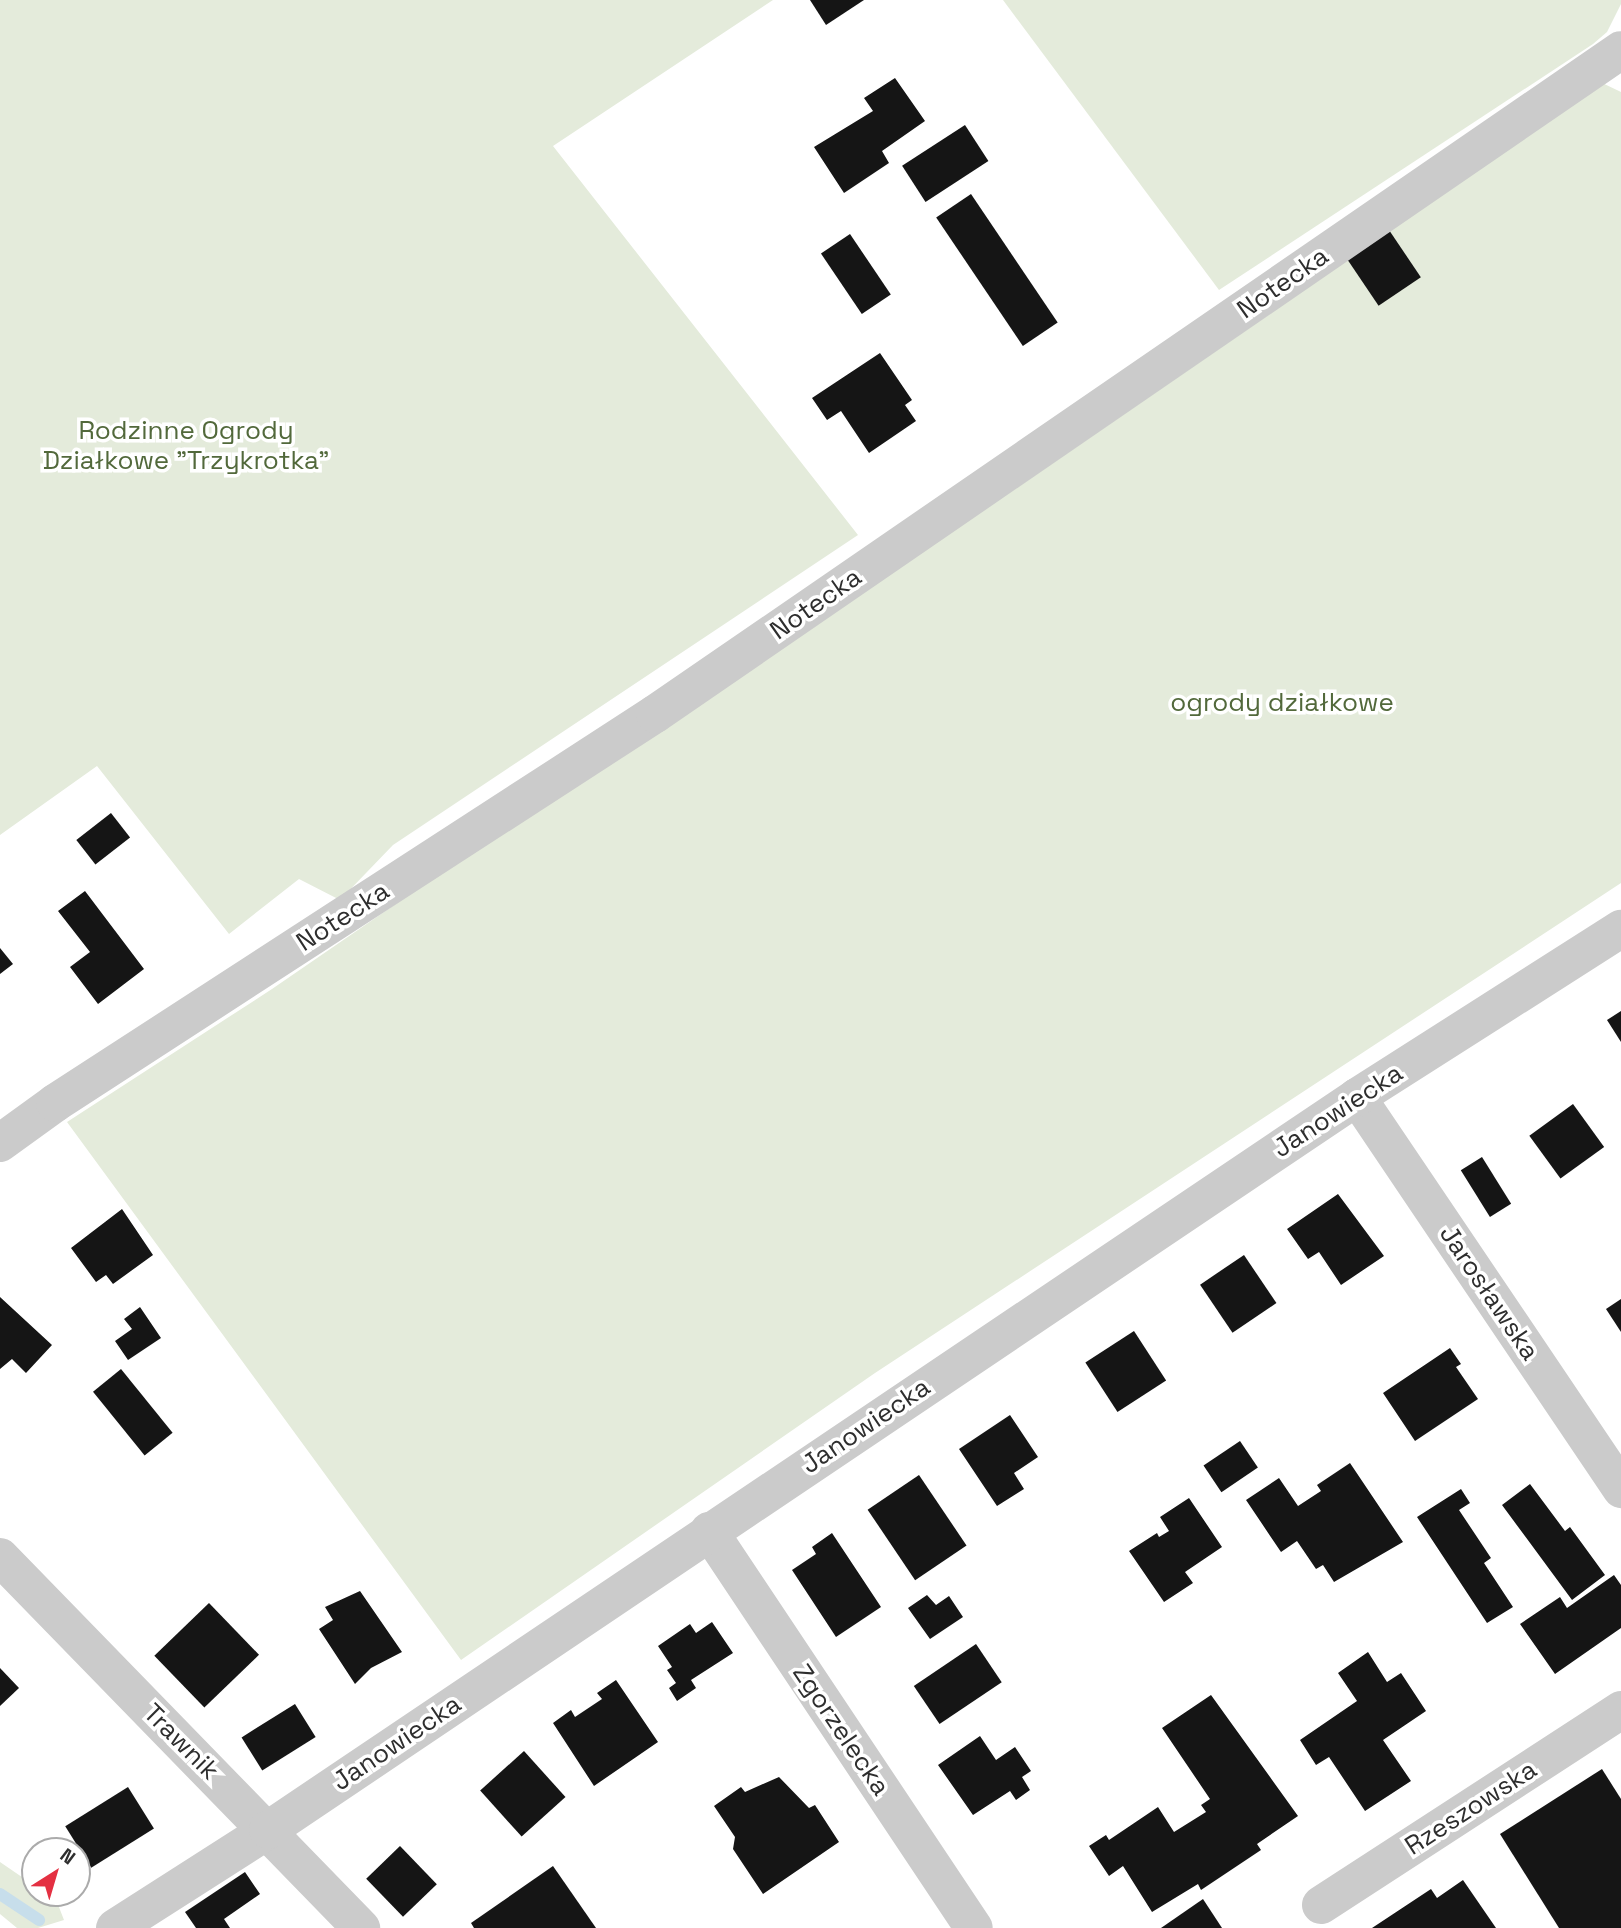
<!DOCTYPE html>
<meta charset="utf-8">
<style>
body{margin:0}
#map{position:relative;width:1621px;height:1928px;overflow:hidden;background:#fff;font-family:"Space Grotesk",sans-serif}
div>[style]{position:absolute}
.green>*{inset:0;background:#e4ebdb}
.stream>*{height:12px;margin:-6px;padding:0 6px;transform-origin:6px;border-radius:6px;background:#c7deeb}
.building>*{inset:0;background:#151515;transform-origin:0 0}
.minor>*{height:38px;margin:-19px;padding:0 19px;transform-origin:19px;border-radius:19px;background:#cbcbcb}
span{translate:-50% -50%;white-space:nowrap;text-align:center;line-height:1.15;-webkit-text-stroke:7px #fff;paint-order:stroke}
.street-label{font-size:26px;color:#2e2e2e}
.park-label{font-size:26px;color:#52693b}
.north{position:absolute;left:21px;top:1837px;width:70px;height:70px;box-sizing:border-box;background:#fff;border:2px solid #ababab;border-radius:50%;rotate:37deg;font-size:19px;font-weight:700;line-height:28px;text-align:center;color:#2e2e2e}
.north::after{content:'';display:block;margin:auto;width:24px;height:32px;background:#e43042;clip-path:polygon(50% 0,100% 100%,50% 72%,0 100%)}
</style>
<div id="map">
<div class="green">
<div style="clip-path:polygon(0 0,773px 0,553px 146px,858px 535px,393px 845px,340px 900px,299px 879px,229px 934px,97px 766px,0 835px)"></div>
<div style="clip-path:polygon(1003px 0,1621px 0,1621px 4px,1607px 32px,1593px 44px,1219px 290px)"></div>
<div style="clip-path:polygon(1596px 80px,1621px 92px,1621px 883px,875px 1373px,461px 1660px,67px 1122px,272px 989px)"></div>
<div style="clip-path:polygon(0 1862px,35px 1886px,35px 1893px,44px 1893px,57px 1902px,64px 1920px,38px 1928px,17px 1928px,0 1914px)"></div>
</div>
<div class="stream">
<div style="left:0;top:1894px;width:47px;rotate:33.7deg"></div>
</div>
<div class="building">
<div style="clip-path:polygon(810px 0,864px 0,826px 25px)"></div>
<div style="clip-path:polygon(895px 78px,925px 121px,882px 151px,889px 163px,844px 193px,814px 147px,873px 111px,864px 98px)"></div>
<div style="left:965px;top:125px;width:43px;height:75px;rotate:57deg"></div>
<div style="left:971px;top:194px;width:155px;height:42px;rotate:56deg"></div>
<div style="left:1389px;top:230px;width:57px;height:51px;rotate:56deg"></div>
<div style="left:850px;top:234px;width:73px;height:35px;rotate:56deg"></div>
<div style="clip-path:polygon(880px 353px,912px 400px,905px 405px,916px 421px,869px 453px,841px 411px,827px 420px,812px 398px)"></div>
<div style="left:111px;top:813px;width:31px;height:44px;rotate:52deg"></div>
<div style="clip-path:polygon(85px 891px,144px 969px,98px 1004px,70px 967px,90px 952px,58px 911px)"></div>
<div style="clip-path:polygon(0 948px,13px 964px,0 974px)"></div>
<div style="clip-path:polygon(1621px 1011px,1621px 1042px,1607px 1020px)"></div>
<div style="left:1573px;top:1104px;width:53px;height:54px;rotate:54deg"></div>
<div style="left:1482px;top:1157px;width:55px;height:25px;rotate:58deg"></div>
<div style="clip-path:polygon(1338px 1194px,1384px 1256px,1341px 1285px,1319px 1252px,1308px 1259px,1287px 1229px)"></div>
<div style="clip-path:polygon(122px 1209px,153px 1255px,113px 1284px,106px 1275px,96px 1282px,71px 1248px)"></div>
<div style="left:1244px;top:1255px;width:58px;height:53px;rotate:56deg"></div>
<div style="clip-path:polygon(0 1297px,52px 1345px,26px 1373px,12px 1359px,0 1369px)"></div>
<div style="clip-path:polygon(1621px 1299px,1621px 1332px,1606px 1309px)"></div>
<div style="clip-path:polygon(140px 1307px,161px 1338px,128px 1360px,115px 1341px,132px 1329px,124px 1319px)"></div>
<div style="left:1134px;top:1331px;width:59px;height:58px;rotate:57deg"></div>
<div style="clip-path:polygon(1450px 1348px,1461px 1364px,1456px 1367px,1478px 1399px,1415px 1441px,1383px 1393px)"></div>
<div style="left:121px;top:1369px;width:82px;height:36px;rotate:51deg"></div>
<div style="clip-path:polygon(1010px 1415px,1038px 1457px,1014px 1473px,1024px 1489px,997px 1506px,959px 1449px)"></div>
<div style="left:1240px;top:1441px;width:32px;height:44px;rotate:56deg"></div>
<div style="clip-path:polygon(1350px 1463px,1403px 1542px,1334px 1582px,1323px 1565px,1316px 1569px,1297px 1541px,1281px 1552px,1246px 1500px,1279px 1478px,1298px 1506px,1321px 1491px,1317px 1485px)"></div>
<div style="left:919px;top:1475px;width:85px;height:62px;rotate:56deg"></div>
<div style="clip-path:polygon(1530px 1484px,1565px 1531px,1570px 1527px,1605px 1575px,1572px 1600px,1502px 1505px)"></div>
<div style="clip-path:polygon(1461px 1489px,1470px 1503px,1459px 1510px,1491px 1558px,1484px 1563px,1513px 1607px,1487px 1623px,1417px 1517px)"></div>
<div style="clip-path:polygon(1189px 1498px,1222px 1547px,1185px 1572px,1193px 1583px,1164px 1602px,1129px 1551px,1157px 1533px,1159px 1537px,1169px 1531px,1160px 1517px)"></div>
<div style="clip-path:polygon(832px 1533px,881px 1607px,836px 1637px,792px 1570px,816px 1554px,812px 1547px)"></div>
<div style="clip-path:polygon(1614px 1575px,1621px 1585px,1621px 1628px,1555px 1674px,1520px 1624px,1560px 1597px,1567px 1608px)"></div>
<div style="clip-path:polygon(360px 1591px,402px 1652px,371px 1668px,355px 1684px,319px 1629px,333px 1620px,325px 1607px)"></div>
<div style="clip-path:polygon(927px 1595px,936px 1605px,949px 1596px,963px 1617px,930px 1639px,908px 1608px)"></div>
<div style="left:209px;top:1603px;width:72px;height:76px;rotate:46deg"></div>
<div style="clip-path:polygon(712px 1622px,733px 1653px,691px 1680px,696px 1688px,677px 1701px,669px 1688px,676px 1683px,667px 1670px,672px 1667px,658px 1646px,690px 1624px,696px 1633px)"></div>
<div style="left:976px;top:1644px;width:46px;height:75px;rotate:56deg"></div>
<div style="clip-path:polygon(1368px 1652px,1387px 1682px,1401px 1673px,1426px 1711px,1383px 1740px,1411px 1781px,1365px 1811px,1329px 1757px,1316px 1765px,1300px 1740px,1357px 1701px,1338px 1673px)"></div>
<div style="clip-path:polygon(0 1668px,19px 1688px,0 1706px)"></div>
<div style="clip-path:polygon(616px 1680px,658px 1742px,594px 1786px,553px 1723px,571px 1710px,575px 1717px,602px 1699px,597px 1693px)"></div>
<div style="clip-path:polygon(1211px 1695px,1298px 1816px,1257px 1844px,1261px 1850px,1201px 1890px,1198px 1884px,1152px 1912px,1123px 1866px,1109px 1876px,1089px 1846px,1106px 1835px,1109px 1840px,1158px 1807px,1174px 1832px,1206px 1812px,1201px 1805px,1210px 1799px,1162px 1728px)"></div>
<div style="left:295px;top:1704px;width:39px;height:63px;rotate:58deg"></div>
<div style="clip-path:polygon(980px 1736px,996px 1760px,1015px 1747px,1031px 1771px,1022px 1777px,1030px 1790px,1016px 1800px,1010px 1791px,973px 1815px,938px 1765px)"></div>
<div style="left:524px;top:1751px;width:62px;height:59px;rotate:48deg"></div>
<div style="clip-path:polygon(1602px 1769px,1621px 1799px,1621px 1928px,1559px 1928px,1500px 1834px)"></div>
<div style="clip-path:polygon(779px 1777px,809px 1808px,815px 1805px,839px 1842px,763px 1894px,733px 1849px,735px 1837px,714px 1806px,741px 1787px,745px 1792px)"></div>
<div style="left:128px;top:1787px;width:49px;height:74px;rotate:58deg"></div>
<div style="left:400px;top:1846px;width:53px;height:47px;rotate:46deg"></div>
<div style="clip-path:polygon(553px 1866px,596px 1928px,474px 1928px,471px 1923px)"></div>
<div style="clip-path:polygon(245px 1872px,260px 1894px,224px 1919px,230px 1928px,196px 1928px,185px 1912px)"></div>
<div style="clip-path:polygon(1463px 1880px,1496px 1928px,1372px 1928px,1431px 1889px,1437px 1898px)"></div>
<div style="clip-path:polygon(1203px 1899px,1222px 1928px,1161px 1928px)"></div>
</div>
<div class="minor">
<div style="left:1357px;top:1097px;width:473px;rotate:56deg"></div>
<div style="left:0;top:1143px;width:68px;rotate:-36deg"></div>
<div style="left:55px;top:1103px;width:715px;rotate:-32.96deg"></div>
<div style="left:655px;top:714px;width:1172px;rotate:-34.5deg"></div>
<div style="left:709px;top:1531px;width:477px;rotate:56.3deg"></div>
<div style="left:0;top:1557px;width:518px;rotate:45.78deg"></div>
<div style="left:1321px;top:1905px;width:358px;rotate:-33deg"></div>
<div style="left:115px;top:1928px;width:182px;rotate:-32.6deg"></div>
<div style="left:268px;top:1830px;width:1313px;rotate:-33.94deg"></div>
<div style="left:1357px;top:1097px;width:313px;rotate:-32.5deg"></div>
</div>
<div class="street-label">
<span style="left:1283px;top:283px;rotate:-35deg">Notecka</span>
<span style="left:816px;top:604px;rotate:-35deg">Notecka</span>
<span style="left:343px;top:917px;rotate:-33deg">Notecka</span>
<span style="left:1338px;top:1111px;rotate:-33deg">Janowiecka</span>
<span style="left:1489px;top:1293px;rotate:56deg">Jarosławska</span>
<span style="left:866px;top:1426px;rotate:-34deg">Janowiecka</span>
<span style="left:841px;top:1730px;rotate:56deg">Zgorzelecka</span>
<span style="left:181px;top:1742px;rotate:45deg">Trawnik</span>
<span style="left:397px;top:1743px;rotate:-34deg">Janowiecka</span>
<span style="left:1471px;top:1808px;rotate:-33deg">Rzeszowska</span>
</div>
<div class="park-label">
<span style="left:186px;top:446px">Rodzinne Ogrody<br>Działkowe "Trzykrotka"</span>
<span style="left:1282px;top:703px">ogrody działkowe</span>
</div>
<div class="north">N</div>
</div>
